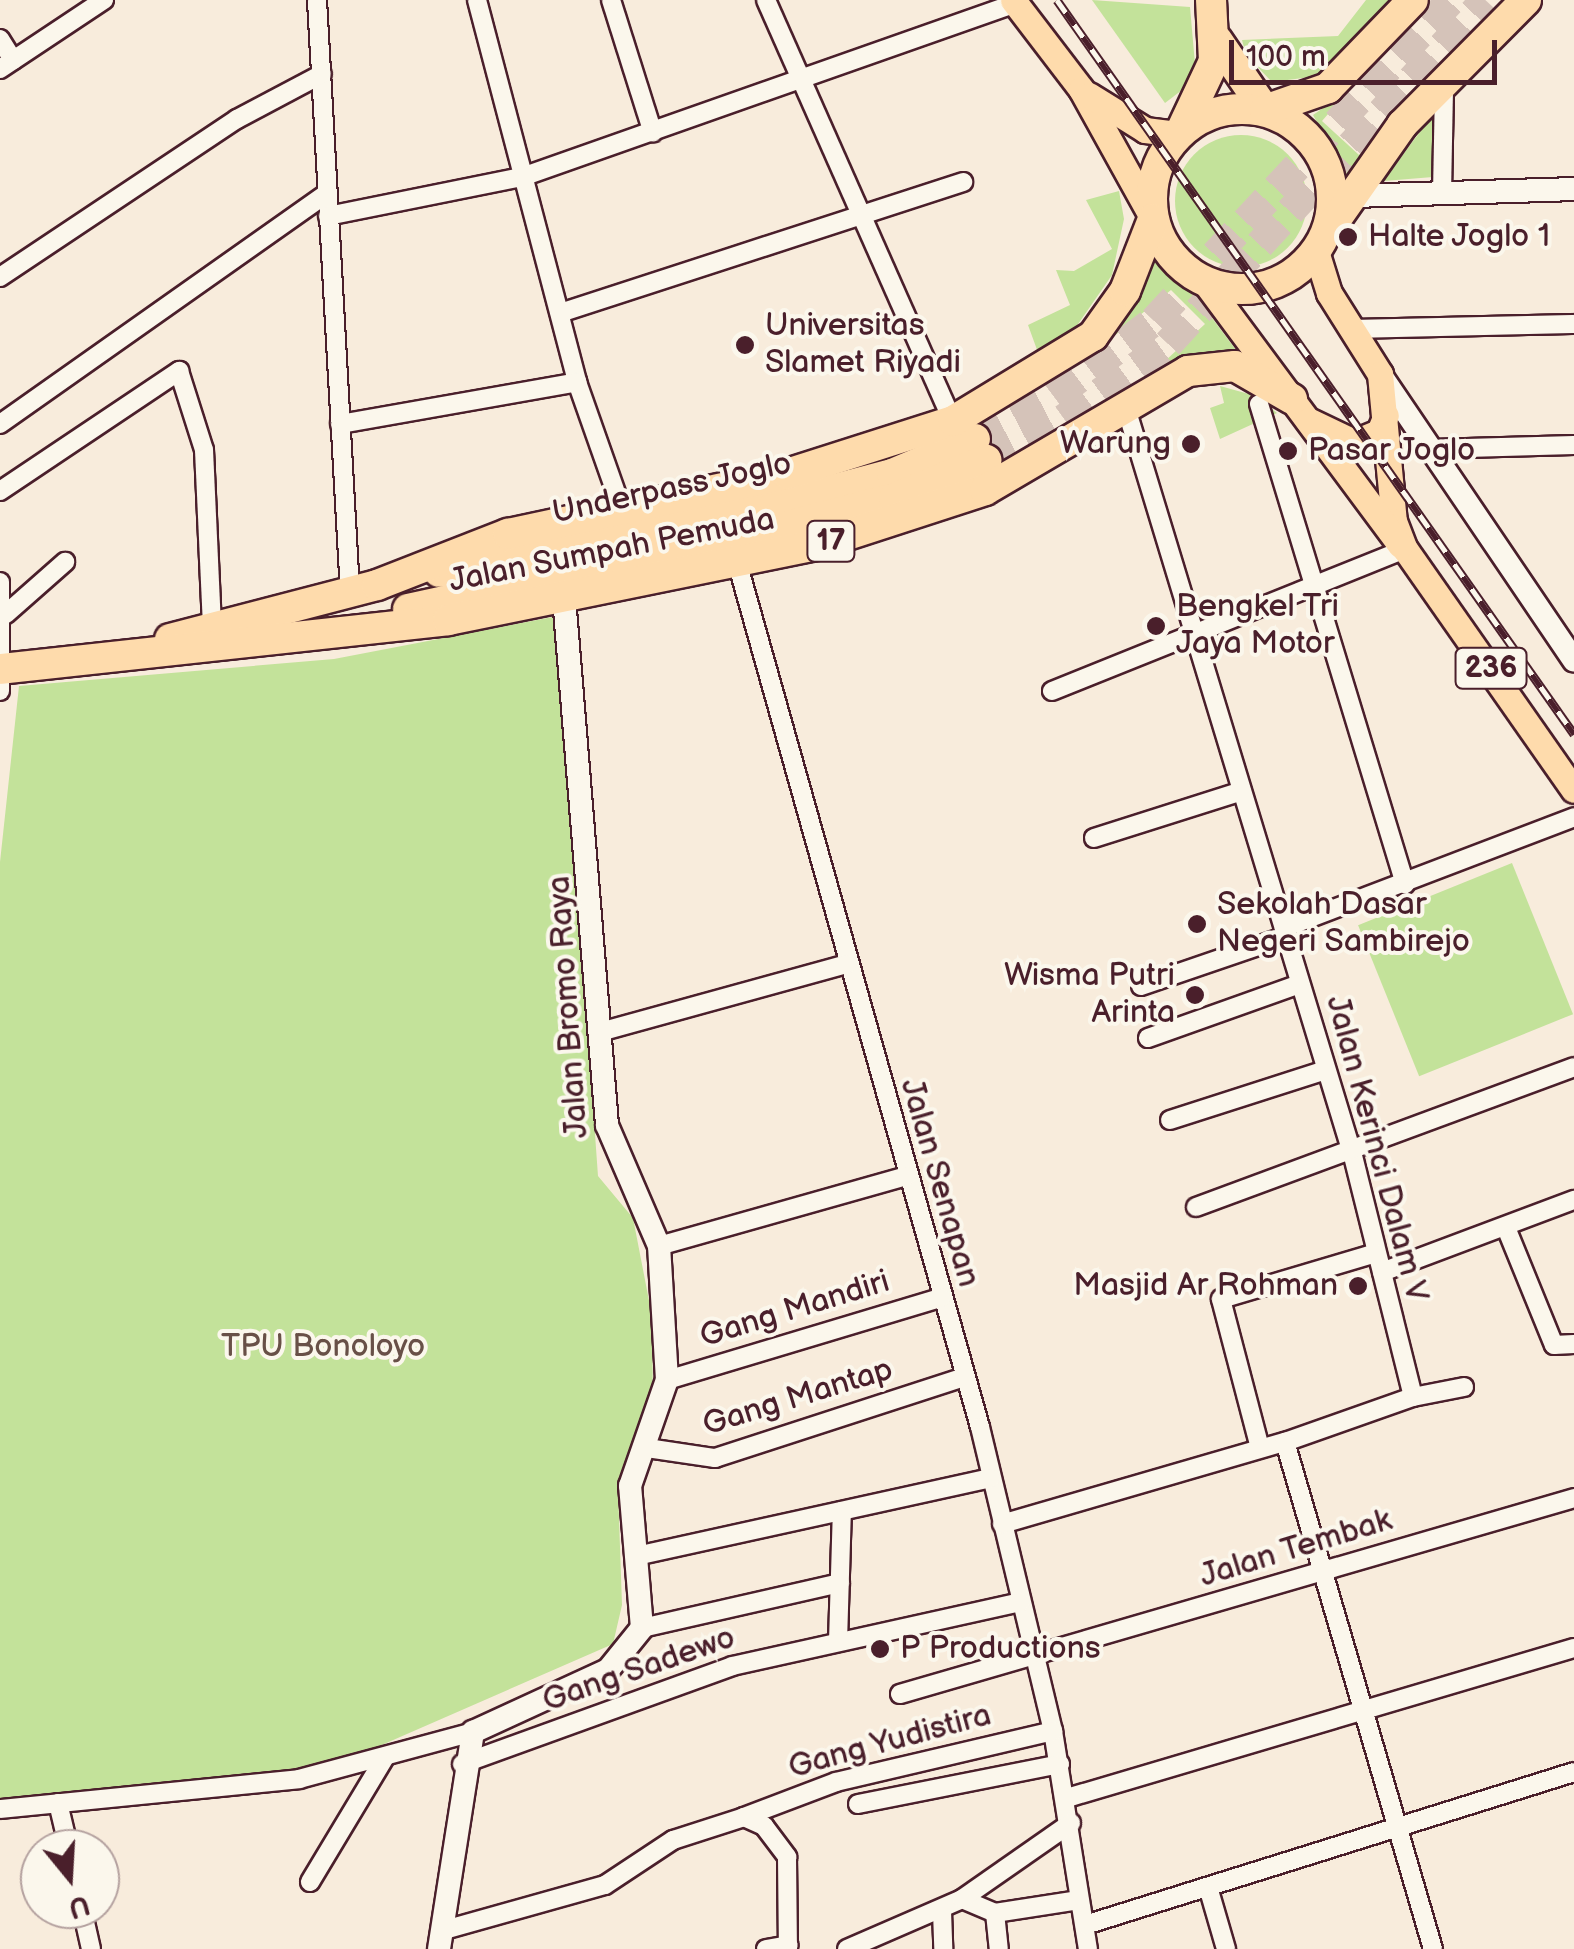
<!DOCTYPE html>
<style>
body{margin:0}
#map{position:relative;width:1574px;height:1949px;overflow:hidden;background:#f8ecdc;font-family:"Balsamiq Sans",sans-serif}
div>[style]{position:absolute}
.green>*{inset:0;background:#c3e29a;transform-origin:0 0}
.round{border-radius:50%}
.highway-tunnel>*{height:30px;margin-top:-15px;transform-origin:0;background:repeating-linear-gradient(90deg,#d5c3b9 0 30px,transparent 0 45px)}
.roads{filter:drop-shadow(2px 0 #4a1f2b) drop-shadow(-2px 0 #4a1f2b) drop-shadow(0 2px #4a1f2b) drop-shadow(0 -2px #4a1f2b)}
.street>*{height:18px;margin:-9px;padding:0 9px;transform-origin:9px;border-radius:9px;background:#fbf7ec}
.secondary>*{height:22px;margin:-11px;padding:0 11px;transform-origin:11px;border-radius:11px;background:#fbf7ec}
.primary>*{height:25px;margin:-12.5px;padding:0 12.5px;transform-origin:12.5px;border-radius:12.5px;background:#fedbac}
.highway>*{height:30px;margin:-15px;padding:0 15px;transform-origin:15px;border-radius:15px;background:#fedbac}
.highway>.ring{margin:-15px;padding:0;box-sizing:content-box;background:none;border:30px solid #fedbac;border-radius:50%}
.rail>*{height:9px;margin-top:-4.5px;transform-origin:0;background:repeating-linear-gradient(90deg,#fbf7ec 0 15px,#4a1f2b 0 30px);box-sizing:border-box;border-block:2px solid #4a1f2b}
.dots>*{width:28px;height:28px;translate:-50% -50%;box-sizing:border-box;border:5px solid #fbf7ec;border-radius:50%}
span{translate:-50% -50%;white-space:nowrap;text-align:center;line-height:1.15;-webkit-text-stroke:8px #fbf7ec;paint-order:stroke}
.shield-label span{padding:2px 8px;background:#fbf7ec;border:2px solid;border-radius:8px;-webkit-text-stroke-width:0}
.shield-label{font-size:30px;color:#4a1f2b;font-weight:700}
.poi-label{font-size:32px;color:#4a1f2b}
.left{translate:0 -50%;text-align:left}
.right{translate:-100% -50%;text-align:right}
.street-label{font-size:32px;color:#4a1f2b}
.park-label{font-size:32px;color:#685047}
.north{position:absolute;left:20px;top:1829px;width:100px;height:100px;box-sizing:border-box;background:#fbf7ec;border:2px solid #b4a19f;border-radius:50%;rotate:162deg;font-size:28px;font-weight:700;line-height:40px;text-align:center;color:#4a1f2b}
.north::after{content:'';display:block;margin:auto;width:35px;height:45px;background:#4a1f2b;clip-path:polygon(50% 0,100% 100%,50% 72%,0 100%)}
.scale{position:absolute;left:1229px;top:40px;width:268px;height:45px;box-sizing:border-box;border:5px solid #4a1f2b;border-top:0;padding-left:12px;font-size:30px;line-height:35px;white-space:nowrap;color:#4a1f2b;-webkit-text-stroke:8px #fbf7ec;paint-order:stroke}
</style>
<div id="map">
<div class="green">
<div style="clip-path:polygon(1092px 0,1190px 7px,1195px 64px,1182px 90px,1165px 103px)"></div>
<div style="clip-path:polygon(1366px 0,1390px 0,1318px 76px,1272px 82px,1246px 55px,1242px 40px,1338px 36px)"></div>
<div style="clip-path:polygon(1348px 91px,1322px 121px,1359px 155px,1386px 125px,1349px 180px,1313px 115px)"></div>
<div style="clip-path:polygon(1436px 111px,1433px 177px,1384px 181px,1410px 145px)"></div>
<div class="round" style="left:1175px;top:135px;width:132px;height:132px"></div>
<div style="clip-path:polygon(1119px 191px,1124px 219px,1112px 275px,1067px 340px,1040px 358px,1028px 325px,1070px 305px,1056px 270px,1074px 271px,1112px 249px,1086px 200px)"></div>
<div style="clip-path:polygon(1151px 259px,1197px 298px,1239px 354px,1151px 374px,1205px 324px,1171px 290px,1087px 358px)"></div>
<div style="clip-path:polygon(1220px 386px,1256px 396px,1277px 413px,1220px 439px,1210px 408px,1224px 403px)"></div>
<div style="clip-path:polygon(558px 616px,598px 1176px,633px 1218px,652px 1316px,653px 1408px,618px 1489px,622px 1605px,613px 1644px,352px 1758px,253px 1779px,0 1802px,0 862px,19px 686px,334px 659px)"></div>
<div style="left:1512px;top:863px;width:163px;height:166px;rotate:68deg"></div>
</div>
<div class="highway-tunnel">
<div style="left:975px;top:439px;width:89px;rotate:-28deg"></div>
<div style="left:1054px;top:397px;width:126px;rotate:-37.2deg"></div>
<div style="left:1154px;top:321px;width:437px;rotate:-47.2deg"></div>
<div style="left:986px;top:460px;width:88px;rotate:-27.7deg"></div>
<div style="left:1064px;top:419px;width:128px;rotate:-35.8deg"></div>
<div style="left:1168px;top:344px;width:468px;rotate:-47.3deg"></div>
</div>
<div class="roads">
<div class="street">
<div style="left:317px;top:0;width:593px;rotate:86.81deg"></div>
<div style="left:477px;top:0;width:395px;rotate:75.3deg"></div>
<div style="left:577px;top:382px;width:136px;rotate:70.6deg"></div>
<div style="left:611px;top:0;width:139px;rotate:72.5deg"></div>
<div style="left:766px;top:0;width:461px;rotate:66.1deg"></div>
<div style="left:0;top:39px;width:25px;rotate:58deg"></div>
<div style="left:0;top:69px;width:125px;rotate:-33.6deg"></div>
<div style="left:1442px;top:193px;width:109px;rotate:-88.9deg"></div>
<div style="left:328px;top:216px;width:198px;rotate:-11.4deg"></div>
<div style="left:522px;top:177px;width:524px;rotate:-19.4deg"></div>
<div style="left:0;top:277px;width:285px;rotate:-33.7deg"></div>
<div style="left:237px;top:119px;width:96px;rotate:-27.9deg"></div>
<div style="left:560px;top:313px;width:424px;rotate:-18deg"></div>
<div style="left:1350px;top:329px;width:224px;rotate:-1.3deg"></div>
<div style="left:1259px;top:404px;width:502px;rotate:73.08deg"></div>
<div style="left:1126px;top:408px;width:782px;rotate:73.12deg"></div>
<div style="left:1353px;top:1156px;width:248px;rotate:76deg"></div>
<div style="left:1413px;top:1397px;width:52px;rotate:-11.1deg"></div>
<div style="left:0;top:424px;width:400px;rotate:-35.2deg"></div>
<div style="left:340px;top:424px;width:241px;rotate:-10deg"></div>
<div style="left:1430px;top:449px;width:144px;rotate:-1.6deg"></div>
<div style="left:0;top:491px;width:216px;rotate:-33.8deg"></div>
<div style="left:179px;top:371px;width:83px;rotate:72.4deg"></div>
<div style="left:204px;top:450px;width:174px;rotate:87.4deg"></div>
<div style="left:737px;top:562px;width:898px;rotate:74.31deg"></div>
<div style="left:980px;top:1427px;width:313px;rotate:76.5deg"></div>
<div style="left:1053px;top:1731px;width:221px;rotate:80.9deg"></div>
<div style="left:0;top:582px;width:109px;rotate:90deg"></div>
<div style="left:6px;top:614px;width:79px;rotate:-41.4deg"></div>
<div style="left:1052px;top:691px;width:380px;rotate:-21.9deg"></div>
<div style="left:1094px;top:838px;width:155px;rotate:-17.6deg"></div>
<div style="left:1284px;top:928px;width:311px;rotate:-20.9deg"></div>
<div style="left:1141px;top:986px;width:154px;rotate:-18.9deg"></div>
<div style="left:600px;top:1032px;width:256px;rotate:-15.4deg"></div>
<div style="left:1148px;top:1038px;width:161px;rotate:-19.6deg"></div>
<div style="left:1170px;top:1120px;width:164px;rotate:-17.8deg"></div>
<div style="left:1196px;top:1207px;width:403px;rotate:-20.3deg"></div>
<div style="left:1507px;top:1230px;width:124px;rotate:67.8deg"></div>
<div style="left:1554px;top:1345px;width:20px;rotate:-3deg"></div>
<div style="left:659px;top:1246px;width:258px;rotate:-15.8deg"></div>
<div style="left:1382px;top:1272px;width:205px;rotate:-20.6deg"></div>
<div style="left:667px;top:1380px;width:286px;rotate:-16.7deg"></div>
<div style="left:1285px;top:1442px;width:136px;rotate:-19.4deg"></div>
<div style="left:647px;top:1448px;width:69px;rotate:8.4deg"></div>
<div style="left:715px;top:1458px;width:263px;rotate:-18deg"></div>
<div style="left:1260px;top:1448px;width:154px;rotate:-104.7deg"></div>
<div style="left:1221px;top:1299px;width:162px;rotate:-16.5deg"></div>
<div style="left:1002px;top:1524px;width:295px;rotate:-16.2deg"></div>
<div style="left:1285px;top:1442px;width:528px;rotate:73.73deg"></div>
<div style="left:636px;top:1556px;width:363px;rotate:-12.4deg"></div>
<div style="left:642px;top:1628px;width:203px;rotate:-12.8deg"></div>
<div style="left:838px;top:1642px;width:131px;rotate:-88.3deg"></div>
<div style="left:900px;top:1694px;width:702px;rotate:-16.21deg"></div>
<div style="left:462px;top:1764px;width:287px;rotate:-19.9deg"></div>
<div style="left:732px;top:1666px;width:296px;rotate:-12.5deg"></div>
<div style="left:1067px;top:1798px;width:529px;rotate:-16.48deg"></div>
<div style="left:58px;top:1803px;width:47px;rotate:76.6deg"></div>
<div style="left:858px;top:1804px;width:206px;rotate:-11.2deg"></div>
<div style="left:0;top:1809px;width:301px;rotate:-5.7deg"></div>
<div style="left:299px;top:1779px;width:180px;rotate:-15.1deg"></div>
<div style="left:744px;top:1817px;width:98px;rotate:-20.8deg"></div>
<div style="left:836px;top:1782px;width:223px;rotate:-13.2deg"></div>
<div style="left:310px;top:1882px;width:146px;rotate:-59deg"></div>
<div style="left:1208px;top:1887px;width:65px;rotate:73.8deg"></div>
<div style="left:962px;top:1899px;width:36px;rotate:23deg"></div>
<div style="left:995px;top:1913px;width:36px;rotate:84deg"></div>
<div style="left:82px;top:1909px;width:41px;rotate:77.3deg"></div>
<div style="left:942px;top:1911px;width:38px;rotate:88deg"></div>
<div style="left:995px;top:1913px;width:85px;rotate:-8.8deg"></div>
<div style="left:1085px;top:1925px;width:512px;rotate:-17.37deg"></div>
<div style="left:441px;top:1931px;width:170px;rotate:-15.7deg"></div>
<div style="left:605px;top:1885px;width:82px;rotate:-33.5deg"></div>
<div style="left:673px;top:1840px;width:75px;rotate:-17.9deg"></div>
<div style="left:744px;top:1817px;width:22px;rotate:24deg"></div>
<div style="left:764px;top:1826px;width:39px;rotate:53deg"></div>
<div style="left:787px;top:1857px;width:92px;rotate:89.4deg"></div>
<div style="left:766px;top:1949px;width:23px;rotate:-10deg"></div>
<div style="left:847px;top:1949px;width:125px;rotate:-23.5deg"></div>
<div style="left:962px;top:1899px;width:133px;rotate:-34.9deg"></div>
</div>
<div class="secondary">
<div style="left:1353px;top:196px;width:221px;rotate:-1.8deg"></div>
<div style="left:1380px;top:374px;width:346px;rotate:55.9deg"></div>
<div style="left:439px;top:1949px;width:220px;rotate:-81.1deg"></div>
<div style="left:473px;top:1732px;width:149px;rotate:-24.7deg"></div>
<div style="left:608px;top:1670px;width:54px;rotate:-51deg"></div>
<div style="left:642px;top:1628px;width:143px;rotate:-94.8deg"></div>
<div style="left:630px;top:1486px;width:112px;rotate:-70.8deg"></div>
<div style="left:667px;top:1380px;width:134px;rotate:-93.4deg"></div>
<div style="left:659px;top:1246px;width:132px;rotate:-113.3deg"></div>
<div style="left:607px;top:1125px;width:530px;rotate:-94.66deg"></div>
</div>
<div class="primary">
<div style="left:1013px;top:0;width:112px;rotate:52.6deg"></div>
<div style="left:1081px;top:89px;width:149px;rotate:61deg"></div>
<div style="left:1089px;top:95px;width:66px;rotate:32deg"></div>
<div style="left:1145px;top:130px;width:34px;rotate:7deg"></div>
<div style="left:1316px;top:251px;width:44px;rotate:72.8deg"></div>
<div style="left:1329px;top:293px;width:96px;rotate:57.8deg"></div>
<div style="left:1380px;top:374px;width:148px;rotate:84.6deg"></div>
<div style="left:1394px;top:521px;width:30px;rotate:69deg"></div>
<div style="left:1405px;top:549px;width:294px;rotate:55deg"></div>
<div style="left:1204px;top:281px;width:329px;rotate:53.4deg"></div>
<div style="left:1308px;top:420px;width:51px;rotate:25.6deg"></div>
<div style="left:1354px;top:442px;width:27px;rotate:-22deg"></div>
<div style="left:1379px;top:432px;width:18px;rotate:-68deg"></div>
</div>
<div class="highway">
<div style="left:1217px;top:40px;width:85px;rotate:55.6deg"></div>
<div class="ring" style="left:1152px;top:109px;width:150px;height:150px"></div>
<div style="left:1265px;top:110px;width:67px;rotate:-19.2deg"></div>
<div style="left:1328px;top:88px;width:122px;rotate:-46deg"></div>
<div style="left:1182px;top:129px;width:75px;rotate:-64.8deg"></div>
<div style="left:1214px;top:61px;width:61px;rotate:-92.8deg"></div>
<div style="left:1330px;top:228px;width:126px;rotate:-55deg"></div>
<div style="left:1402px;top:125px;width:176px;rotate:-45.2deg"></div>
<div style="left:439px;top:572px;width:343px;rotate:-11.3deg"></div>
<div style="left:775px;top:505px;width:121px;rotate:-14.8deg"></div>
<div style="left:892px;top:474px;width:90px;rotate:-22.9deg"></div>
<div style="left:408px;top:609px;width:384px;rotate:-12.3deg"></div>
<div style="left:783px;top:527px;width:115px;rotate:-14.6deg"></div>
<div style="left:894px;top:498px;width:100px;rotate:-22.4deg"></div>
<div style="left:170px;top:639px;width:214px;rotate:-14.6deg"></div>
<div style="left:377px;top:585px;width:141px;rotate:-21.3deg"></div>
<div style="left:508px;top:534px;width:285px;rotate:-12.1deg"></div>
<div style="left:787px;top:474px;width:174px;rotate:-17.7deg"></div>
<div style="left:953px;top:421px;width:164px;rotate:-31.3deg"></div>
<div style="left:1093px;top:336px;width:55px;rotate:-54.6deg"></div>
<div style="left:1125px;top:291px;width:77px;rotate:-68.7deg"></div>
<div style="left:0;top:669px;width:451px;rotate:-6.2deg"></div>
<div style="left:448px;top:620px;width:376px;rotate:-11.5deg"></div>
<div style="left:816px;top:545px;width:178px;rotate:-18deg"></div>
<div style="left:985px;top:490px;width:235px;rotate:-30.4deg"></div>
<div style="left:1188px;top:371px;width:47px;rotate:-6.1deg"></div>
<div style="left:1235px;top:366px;width:66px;rotate:30.1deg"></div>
</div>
</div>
<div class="rail">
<div style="left:1057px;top:0;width:898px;rotate:54.84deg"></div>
</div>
<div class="dots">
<div style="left:1348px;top:237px;background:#4a1f2b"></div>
<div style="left:745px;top:345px;background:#4a1f2b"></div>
<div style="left:1191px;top:444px;background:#4a1f2b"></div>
<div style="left:1288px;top:451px;background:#4a1f2b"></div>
<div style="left:1156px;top:626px;background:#4a1f2b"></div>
<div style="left:1197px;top:924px;background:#4a1f2b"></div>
<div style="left:1195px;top:995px;background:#4a1f2b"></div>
<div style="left:1358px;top:1286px;background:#4a1f2b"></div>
<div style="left:880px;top:1649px;background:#4a1f2b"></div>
</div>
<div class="shield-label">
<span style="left:831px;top:541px">17</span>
<span style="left:1491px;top:668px">236</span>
</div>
<div class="poi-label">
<span class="left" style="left:1368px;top:237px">Halte Joglo 1</span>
<span class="left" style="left:765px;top:345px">Universitas<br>Slamet Riyadi</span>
<span class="right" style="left:1171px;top:444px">Warung</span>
<span class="left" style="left:1308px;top:451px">Pasar Joglo</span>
<span class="left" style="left:1176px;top:626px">Bengkel Tri<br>Jaya Motor</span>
<span class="left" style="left:1217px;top:924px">Sekolah Dasar<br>Negeri Sambirejo</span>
<span class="right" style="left:1175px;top:995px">Wisma Putri<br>Arinta</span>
<span class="right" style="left:1338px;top:1286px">Masjid Ar Rohman</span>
<span class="left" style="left:900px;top:1649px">P Productions</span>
</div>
<div class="street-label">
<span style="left:672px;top:489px;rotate:-12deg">Underpass Joglo</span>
<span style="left:612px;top:551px;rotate:-11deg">Jalan Sumpah Pemuda</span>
<span style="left:569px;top:1007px;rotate:-94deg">Jalan Bromo Raya</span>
<span style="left:1376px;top:1149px;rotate:75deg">Jalan Kerinci Dalam V</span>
<span style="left:939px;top:1183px;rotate:74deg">Jalan Senapan</span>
<span style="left:795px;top:1310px;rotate:-17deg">Gang Mandiri</span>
<span style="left:798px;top:1398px;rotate:-17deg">Gang Mantap</span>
<span style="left:1296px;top:1549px;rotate:-17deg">Jalan Tembak</span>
<span style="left:639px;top:1670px;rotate:-19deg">Gang Sadewo</span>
<span style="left:890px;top:1742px;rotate:-15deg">Gang Yudistira</span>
</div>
<div class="park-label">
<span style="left:323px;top:1347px">TPU Bonoloyo</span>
</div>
<div class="north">U</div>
<div class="scale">100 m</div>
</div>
